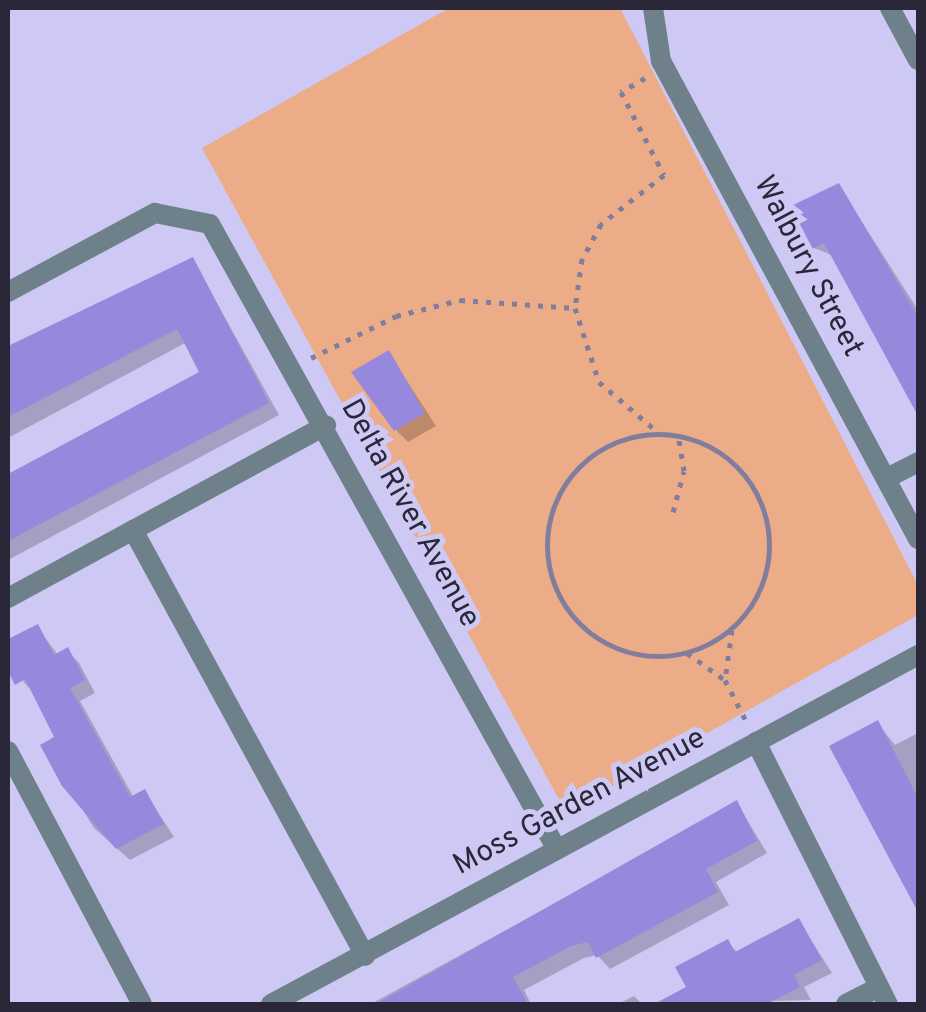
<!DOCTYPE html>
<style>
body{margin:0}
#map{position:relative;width:926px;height:1012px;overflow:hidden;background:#cdc9f4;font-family:Overpass,sans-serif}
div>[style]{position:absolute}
.green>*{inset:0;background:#ecac88}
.shadow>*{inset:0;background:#0003}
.building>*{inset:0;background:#9688dd}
.path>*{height:5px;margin-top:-2.5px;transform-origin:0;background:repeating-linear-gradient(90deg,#817e9d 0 5px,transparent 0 13px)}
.path>.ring{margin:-2.5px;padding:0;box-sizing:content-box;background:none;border:5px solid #817e9d;border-radius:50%}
.street>*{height:20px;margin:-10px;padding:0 10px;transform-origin:10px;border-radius:10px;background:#6e818b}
span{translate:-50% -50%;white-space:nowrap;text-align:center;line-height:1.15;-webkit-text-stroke:10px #cdc9f4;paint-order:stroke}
.street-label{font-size:30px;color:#292738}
.frame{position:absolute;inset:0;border:10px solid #292738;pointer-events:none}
</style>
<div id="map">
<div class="green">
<div style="clip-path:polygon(449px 8px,620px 8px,918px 585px,918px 615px,566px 812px,202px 148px)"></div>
</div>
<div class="shadow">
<div style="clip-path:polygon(839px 186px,918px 310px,918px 410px,834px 256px,814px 248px)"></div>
<div style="clip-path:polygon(193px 260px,279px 415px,8px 560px,8px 478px,203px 373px,187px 342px,8px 438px,8px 354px)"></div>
<div style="clip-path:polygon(389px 353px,436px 426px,408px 442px,396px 430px)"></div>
<div style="clip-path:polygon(37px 627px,58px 655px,67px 650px,79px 663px,95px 693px,80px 701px,134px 798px,145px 792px,174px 837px,130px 860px,94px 828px,43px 746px,58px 738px,34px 693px,8px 665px,8px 642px)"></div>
<div style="clip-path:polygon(878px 724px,895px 745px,918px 733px,918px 909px,832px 747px)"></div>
<div style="clip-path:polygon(737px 803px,767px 853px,716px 882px,729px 905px,610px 969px,597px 955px,584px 958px,524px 990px,531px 1004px,371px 1004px)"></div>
<div style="clip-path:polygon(799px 921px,832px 973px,804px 987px,811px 1000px,659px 1004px,689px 988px,727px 942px,738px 953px)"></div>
<div style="clip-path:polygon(634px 996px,642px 1004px,618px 1004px)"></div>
</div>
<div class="building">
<div style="clip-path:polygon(839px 183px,918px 317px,918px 416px,824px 243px,812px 249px,791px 206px)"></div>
<div style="clip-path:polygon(193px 257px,269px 403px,8px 541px,8px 474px,199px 372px,177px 329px,8px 417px,8px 346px)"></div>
<div style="clip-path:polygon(389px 350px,425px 413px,394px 431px,351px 372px)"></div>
<div style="clip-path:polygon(38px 624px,54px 655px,68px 647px,85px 680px,70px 688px,130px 797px,145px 789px,164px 824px,116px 849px,62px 786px,40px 745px,54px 737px,25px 679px,15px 685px,8px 671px,8px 639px)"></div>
<div style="clip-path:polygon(878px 720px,918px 798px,918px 912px,829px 746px)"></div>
<div style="clip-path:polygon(737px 800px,757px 841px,706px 869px,718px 892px,596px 958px,588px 942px,571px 946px,513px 977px,528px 1004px,376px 1004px)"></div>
<div style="clip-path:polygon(799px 918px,822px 960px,794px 975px,800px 987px,767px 1004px,654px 1004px,686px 987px,675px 967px,728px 939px,735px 952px)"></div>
</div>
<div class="path">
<div style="left:645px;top:78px;width:28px;rotate:150deg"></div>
<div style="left:621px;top:92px;width:93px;rotate:62.6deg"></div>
<div style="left:664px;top:175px;width:80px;rotate:142.1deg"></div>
<div style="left:601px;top:224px;width:40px;rotate:118deg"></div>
<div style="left:582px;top:259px;width:49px;rotate:98.1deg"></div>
<div style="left:575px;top:308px;width:78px;rotate:72deg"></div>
<div style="left:599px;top:382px;width:80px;rotate:40.4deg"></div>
<div style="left:311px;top:358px;width:95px;rotate:-26.3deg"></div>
<div style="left:396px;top:316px;width:66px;rotate:-14deg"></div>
<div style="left:460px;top:300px;width:115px;rotate:4deg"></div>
<div class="ring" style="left:547px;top:434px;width:217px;height:217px"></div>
<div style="left:673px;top:512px;width:42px;rotate:-75deg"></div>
<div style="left:684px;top:471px;width:37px;rotate:-99deg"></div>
<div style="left:732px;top:630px;width:50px;rotate:98deg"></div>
<div style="left:725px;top:680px;width:46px;rotate:62.9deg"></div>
<div style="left:687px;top:653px;width:47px;rotate:35.4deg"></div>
</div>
<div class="street">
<div style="left:653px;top:8px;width:54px;rotate:81.4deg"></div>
<div style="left:661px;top:61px;width:543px;rotate:61.73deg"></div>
<div style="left:890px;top:8px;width:59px;rotate:61.7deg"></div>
<div style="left:8px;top:292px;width:167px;rotate:-28.3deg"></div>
<div style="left:155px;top:213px;width:56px;rotate:11.3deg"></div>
<div style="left:210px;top:224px;width:714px;rotate:60.99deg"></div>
<div style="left:887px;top:478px;width:35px;rotate:-27deg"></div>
<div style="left:133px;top:530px;width:485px;rotate:61.4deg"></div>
<div style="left:8px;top:598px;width:362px;rotate:-28.5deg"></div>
<div style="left:756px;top:742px;width:293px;rotate:63.3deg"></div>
<div style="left:8px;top:751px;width:286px;rotate:62.1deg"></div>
<div style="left:271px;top:1004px;width:735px;rotate:-28.34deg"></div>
<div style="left:846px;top:1004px;width:37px;rotate:-27deg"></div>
</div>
<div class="street-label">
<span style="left:807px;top:267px;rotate:62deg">Walbury Street</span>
<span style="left:409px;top:514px;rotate:61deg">Delta River Avenue</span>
<span style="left:580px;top:803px;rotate:-28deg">Moss Garden Avenue</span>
</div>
<div class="frame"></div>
</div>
